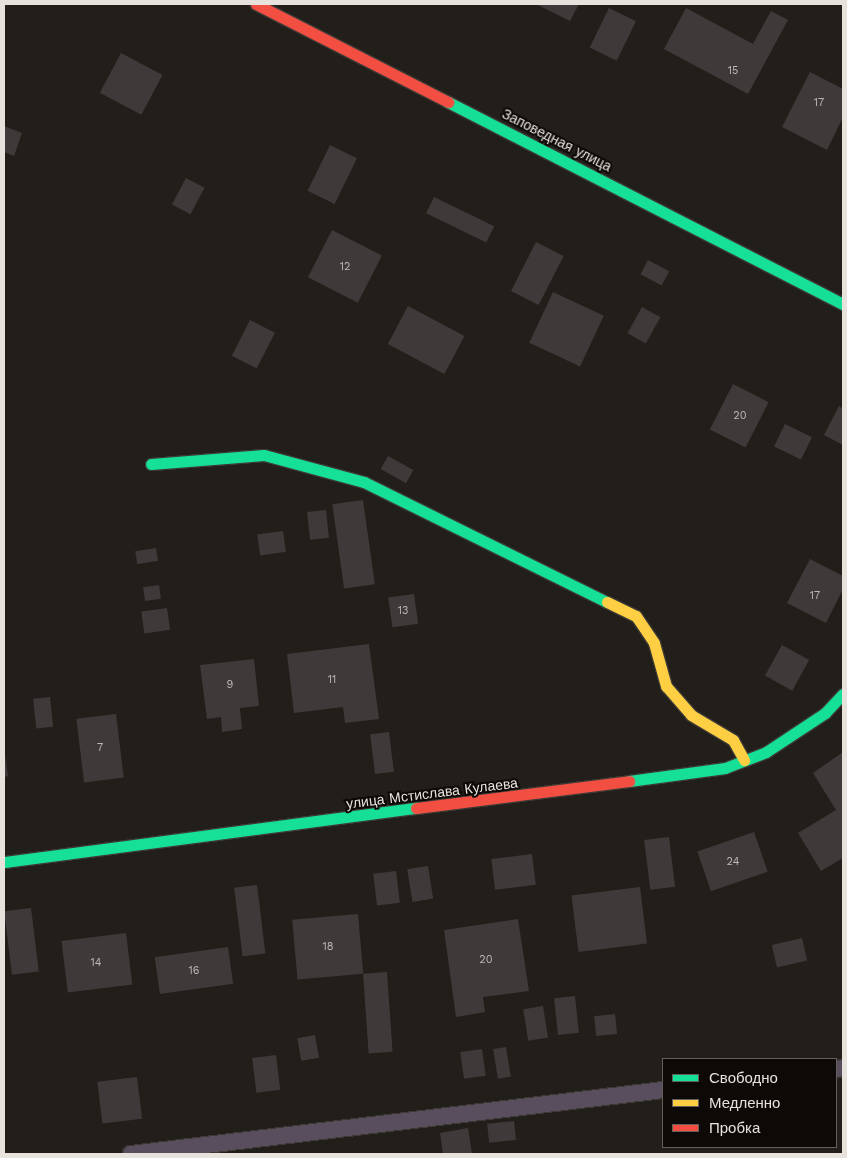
<!DOCTYPE html>
<meta charset="utf-8">
<style>
body{margin:0}
#map{position:relative;width:847px;height:1158px;overflow:hidden;background:#221e1a;font-family:"Work Sans",sans-serif}
div>[style]{position:absolute}
.building>*{inset:0;background:#3e3a39;transform-origin:0 0}
.roads{filter:drop-shadow(1px 0 #3d3a36) drop-shadow(-1px 0 #3d3a36) drop-shadow(0 1px #3d3a36) drop-shadow(0 -1px #3d3a36)}
.lane>*{height:16px;margin:-8px;padding:0 8px;transform-origin:8px;border-radius:8px;background:#584e5d}
.fast>*{height:11px;margin:-5.5px;padding:0 5.5px;transform-origin:5.5px;border-radius:5.5px;background:#16e098}
.slow>*{height:11px;margin:-5.5px;padding:0 5.5px;transform-origin:5.5px;border-radius:5.5px;background:#ffcf43}
.jam>*{height:11px;margin:-5.5px;padding:0 5.5px;transform-origin:5.5px;border-radius:5.5px;background:#f24e42}
span{translate:-50% -50%;white-space:nowrap;text-align:center;line-height:1.15;-webkit-text-stroke:4px #0c0906;paint-order:stroke}
.number-label{font-size:11px;color:#bdb9b3}
.number-label span{-webkit-text-stroke-width:0}
.street-label{font-size:14px;color:#e7e3dc}
.frame{position:absolute;inset:0;border:5px solid #e7e3dc;pointer-events:none}
.legend{position:absolute;left:662px;top:1058px;width:175px;height:90px;box-sizing:border-box;background:#0c0906;border:1px solid #64605c;margin:0;padding:6px 9px;list-style:none;font-size:15px;color:#e7e3dc}
.legend li{display:flex;align-items:center;gap:10px;height:25px}
.legend b{width:25px;border:1px solid #64605c}
</style>
<div id="map">
<div class="building">
<div style="clip-path:polygon(536px 4px,579px 4px,570px 21px)"></div>
<div style="left:609px;top:8px;width:30px;height:44px;rotate:26deg"></div>
<div style="clip-path:polygon(686px 8px,753px 44px,771px 11px,788px 20px,748px 94px,664px 49px)"></div>
<div style="left:121px;top:53px;width:47px;height:45px;rotate:28deg"></div>
<div style="clip-path:polygon(810px 72px,843px 89px,843px 117px,827px 150px,782px 127px)"></div>
<div style="clip-path:polygon(4px 126px,22px 133px,14px 156px,4px 152px)"></div>
<div style="left:330px;top:145px;width:30px;height:51px;rotate:26deg"></div>
<div style="left:186px;top:178px;width:21px;height:30px;rotate:28deg"></div>
<div style="left:434px;top:197px;width:67px;height:18px;rotate:26deg"></div>
<div style="left:332px;top:230px;width:56px;height:53px;rotate:27deg"></div>
<div style="left:536px;top:242px;width:31px;height:55px;rotate:27deg"></div>
<div style="left:648px;top:260px;width:24px;height:16px;rotate:28deg"></div>
<div style="left:553px;top:292px;width:56px;height:56px;rotate:25deg"></div>
<div style="left:408px;top:306px;width:64px;height:43px;rotate:28deg"></div>
<div style="left:642px;top:307px;width:21px;height:30px;rotate:29deg"></div>
<div style="left:250px;top:320px;width:28px;height:40px;rotate:27deg"></div>
<div style="left:733px;top:384px;width:40px;height:51px;rotate:27deg"></div>
<div style="clip-path:polygon(839px 406px,843px 409px,843px 445px,824px 435px)"></div>
<div style="left:785px;top:424px;width:30px;height:25px;rotate:26deg"></div>
<div style="left:388px;top:456px;width:29px;height:15px;rotate:29deg"></div>
<div style="left:363px;top:500px;width:85px;height:31px;rotate:82deg"></div>
<div style="left:326px;top:510px;width:28px;height:19px;rotate:84deg"></div>
<div style="left:283px;top:531px;width:21px;height:26px;rotate:82deg"></div>
<div style="left:156px;top:548px;width:13px;height:21px;rotate:81deg"></div>
<div style="clip-path:polygon(810px 559px,843px 576px,843px 589px,826px 623px,787px 603px)"></div>
<div style="left:159px;top:585px;width:14px;height:16px;rotate:82deg"></div>
<div style="left:414px;top:594px;width:30px;height:26px;rotate:82deg"></div>
<div style="left:167px;top:608px;width:22px;height:26px;rotate:82deg"></div>
<div style="clip-path:polygon(369px 644px,379px 719px,345px 723px,343px 707px,294px 713px,287px 654px)"></div>
<div style="left:782px;top:645px;width:31px;height:35px;rotate:29deg"></div>
<div style="clip-path:polygon(254px 659px,259px 706px,240px 708px,242px 729px,222px 732px,221px 717px,207px 719px,200px 665px)"></div>
<div style="left:50px;top:697px;width:30px;height:17px;rotate:84deg"></div>
<div style="left:116px;top:714px;width:64px;height:40px;rotate:83deg"></div>
<div style="left:389px;top:732px;width:40px;height:19px;rotate:83deg"></div>
<div style="clip-path:polygon(4px 748px,8px 776px,4px 777px)"></div>
<div style="clip-path:polygon(843px 752px,843px 858px,821px 871px,798px 833px,836px 810px,813px 773px)"></div>
<div style="left:754px;top:832px;width:42px;height:60px;rotate:71deg"></div>
<div style="left:669px;top:837px;width:50px;height:25px;rotate:83deg"></div>
<div style="left:532px;top:854px;width:31px;height:41px;rotate:83deg"></div>
<div style="left:428px;top:866px;width:33px;height:21px;rotate:81deg"></div>
<div style="left:396px;top:871px;width:32px;height:23px;rotate:83deg"></div>
<div style="left:257px;top:885px;width:69px;height:23px;rotate:83deg"></div>
<div style="left:640px;top:887px;width:57px;height:69px;rotate:83deg"></div>
<div style="left:31px;top:908px;width:64px;height:27px;rotate:83deg"></div>
<div style="left:358px;top:914px;width:60px;height:66px;rotate:85deg"></div>
<div style="clip-path:polygon(518px 919px,529px 991px,483px 997px,485px 1012px,456px 1017px,444px 930px)"></div>
<div style="left:126px;top:933px;width:52px;height:65px;rotate:83deg"></div>
<div style="left:802px;top:938px;width:23px;height:31px;rotate:77deg"></div>
<div style="left:228px;top:947px;width:37px;height:74px;rotate:82deg"></div>
<div style="left:387px;top:972px;width:80px;height:24px;rotate:86deg"></div>
<div style="left:575px;top:996px;width:37px;height:21px;rotate:84deg"></div>
<div style="left:543px;top:1006px;width:32px;height:20px;rotate:81deg"></div>
<div style="left:615px;top:1014px;width:20px;height:21px;rotate:84deg"></div>
<div style="left:315px;top:1035px;width:23px;height:18px;rotate:80deg"></div>
<div style="left:506px;top:1047px;width:30px;height:13px;rotate:81deg"></div>
<div style="left:482px;top:1049px;width:27px;height:22px;rotate:82deg"></div>
<div style="left:276px;top:1055px;width:35px;height:24px;rotate:83deg"></div>
<div style="left:137px;top:1077px;width:42px;height:40px;rotate:83deg"></div>
<div style="left:514px;top:1121px;width:19px;height:27px;rotate:84deg"></div>
<div style="clip-path:polygon(468px 1128px,472px 1154px,443px 1154px,440px 1133px)"></div>
</div>
<div class="roads">
<div class="lane">
<div style="left:836px;top:1069px;width:7px;rotate:-8deg"></div>
<div style="left:131px;top:1154px;width:536px;rotate:-6.86deg"></div>
</div>
<div class="fast">
<div style="left:448px;top:102px;width:444px;rotate:27.1deg"></div>
<div style="left:151px;top:464px;width:113px;rotate:-4.6deg"></div>
<div style="left:264px;top:455px;width:104px;rotate:15.1deg"></div>
<div style="left:364px;top:482px;width:271px;rotate:26.3deg"></div>
<div style="left:629px;top:781px;width:97px;rotate:-7.7deg"></div>
<div style="left:725px;top:768px;width:44px;rotate:-21.3deg"></div>
<div style="left:766px;top:752px;width:71px;rotate:-33.5deg"></div>
<div style="left:825px;top:713px;width:26px;rotate:-47deg"></div>
<div style="left:4px;top:862px;width:416px;rotate:-7.5deg"></div>
</div>
<div class="slow">
<div style="left:607px;top:602px;width:32px;rotate:26deg"></div>
<div style="left:636px;top:616px;width:32px;rotate:56deg"></div>
<div style="left:654px;top:643px;width:45px;rotate:74.4deg"></div>
<div style="left:666px;top:686px;width:38px;rotate:49deg"></div>
<div style="left:691px;top:715px;width:49px;rotate:30.8deg"></div>
<div style="left:733px;top:740px;width:23px;rotate:61deg"></div>
</div>
<div class="jam">
<div style="left:256px;top:4px;width:216px;rotate:27deg"></div>
<div style="left:416px;top:808px;width:215px;rotate:-7.2deg"></div>
</div>
</div>
<div class="number-label">
<span style="left:733px;top:71px">15</span>
<span style="left:819px;top:103px">17</span>
<span style="left:345px;top:267px">12</span>
<span style="left:740px;top:416px">20</span>
<span style="left:815px;top:596px">17</span>
<span style="left:403px;top:611px">13</span>
<span style="left:332px;top:680px">11</span>
<span style="left:230px;top:685px">9</span>
<span style="left:100px;top:748px">7</span>
<span style="left:733px;top:862px">24</span>
<span style="left:328px;top:947px">18</span>
<span style="left:486px;top:960px">20</span>
<span style="left:96px;top:963px">14</span>
<span style="left:194px;top:971px">16</span>
</div>
<div class="street-label">
<span style="left:557px;top:140px;rotate:27deg">Заповедная улица</span>
<span style="left:432px;top:793px;rotate:-7deg">улица Мстислава Кулаева</span>
</div>
<div class="frame"></div>
<ul class="legend">
<li><b style="height:6px;background:#16e098"></b>Свободно</li>
<li><b style="height:6px;background:#ffcf43"></b>Медленно</li>
<li><b style="height:6px;background:#f24e42"></b>Пробка</li>
</ul>
</div>
